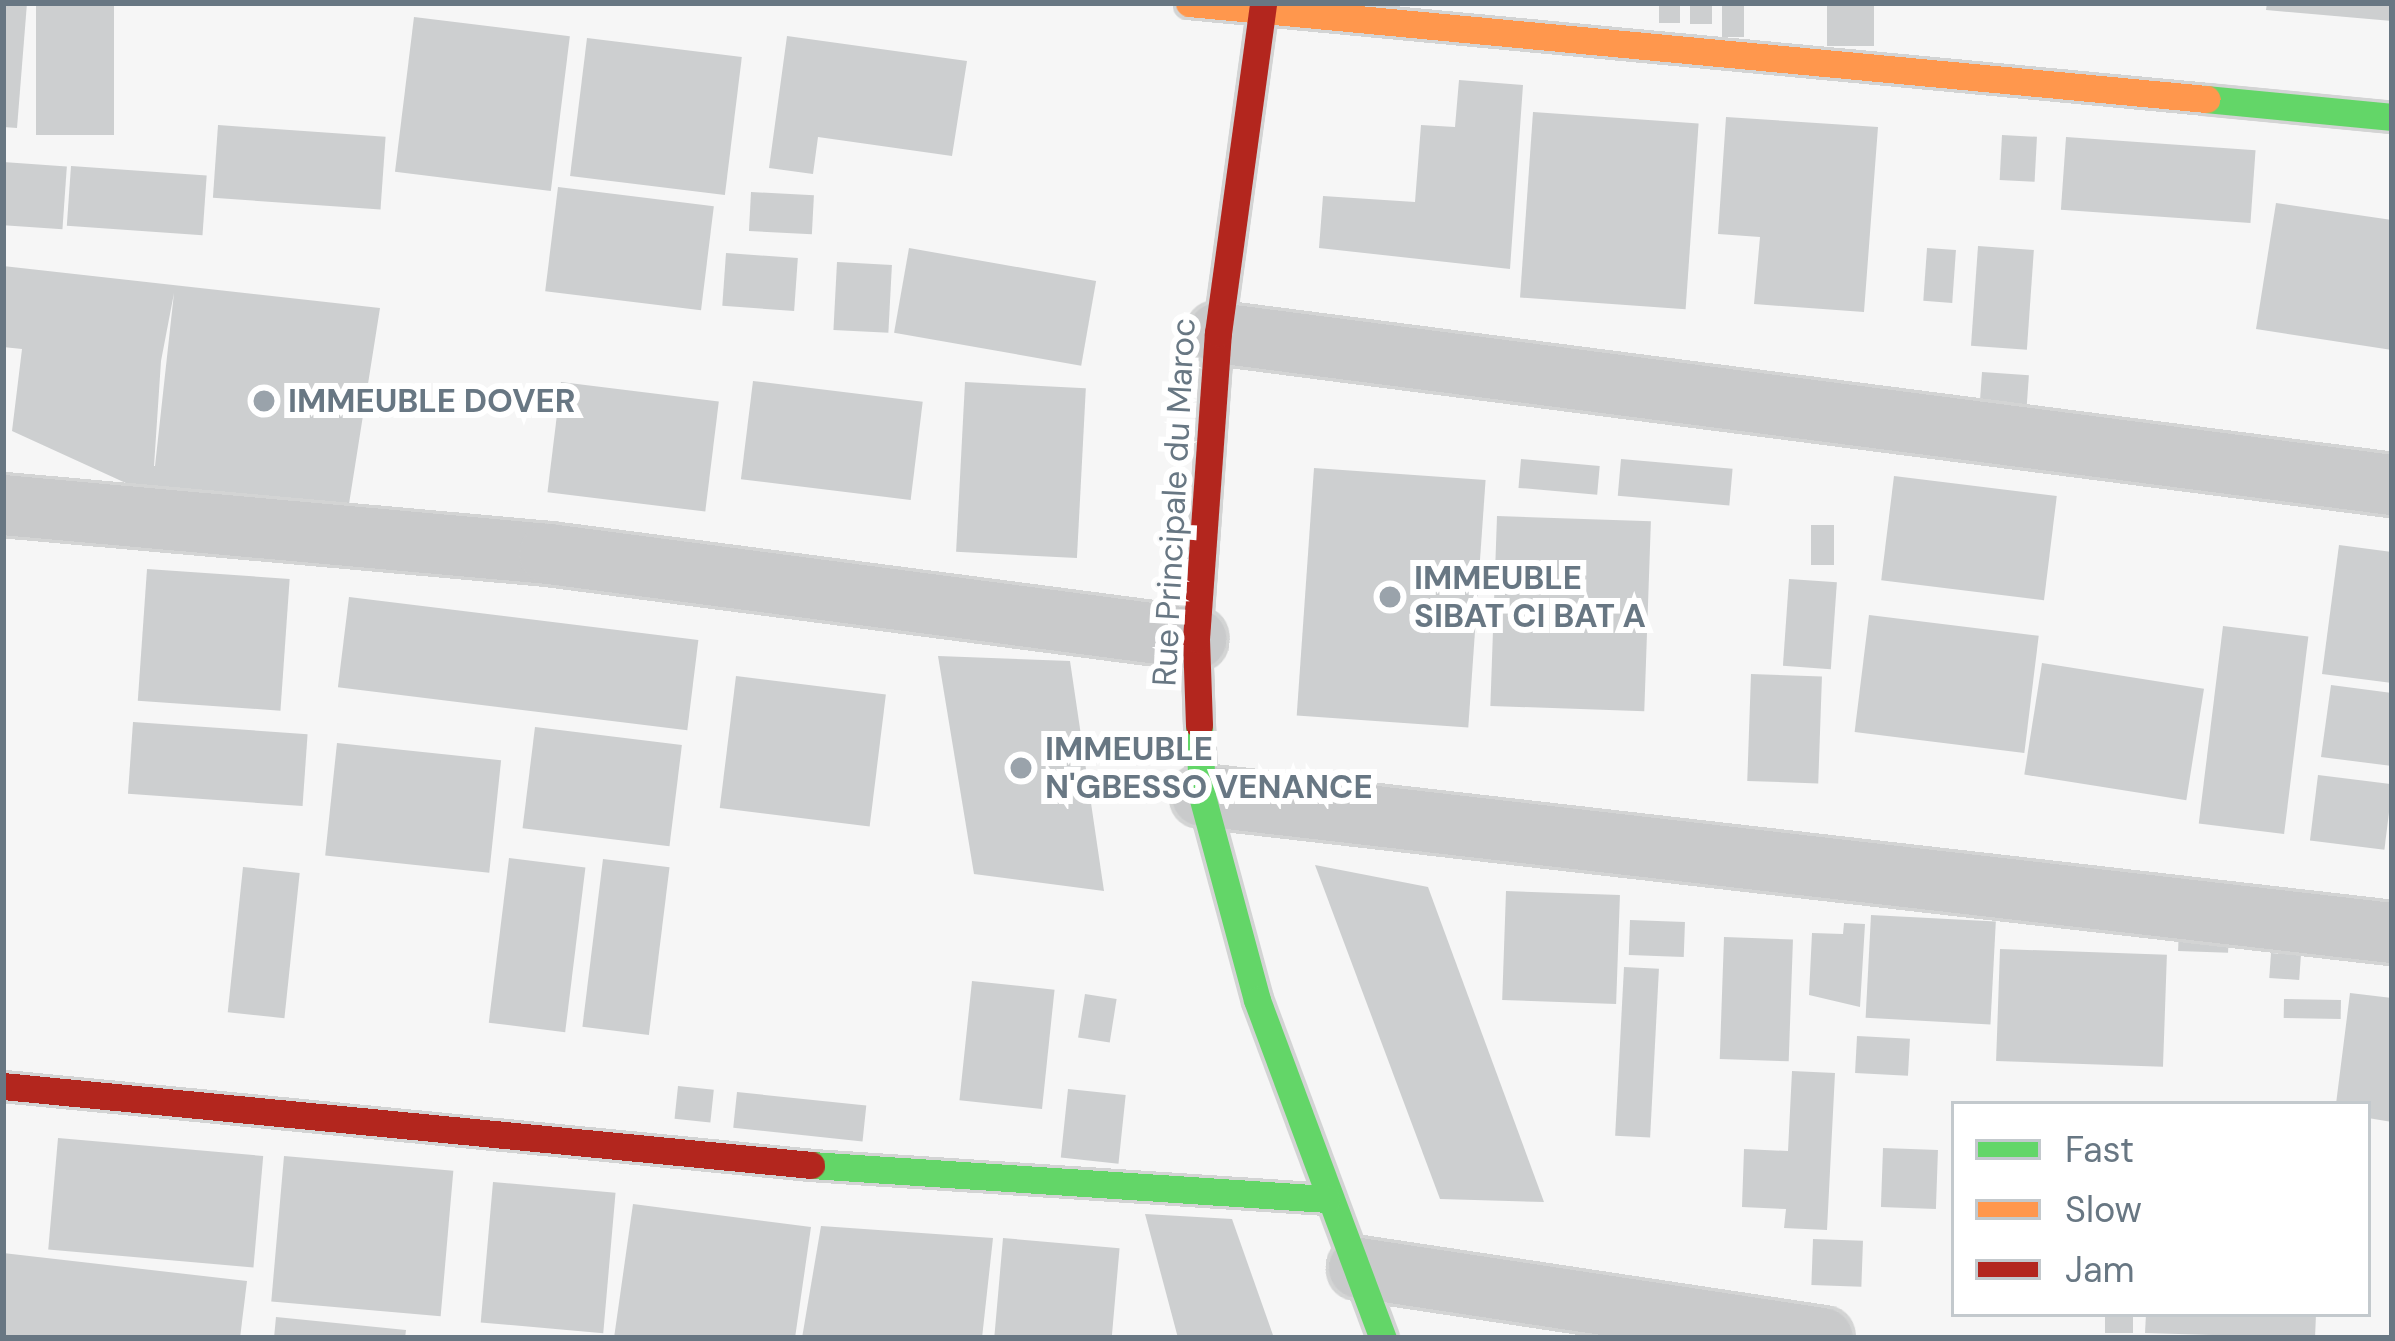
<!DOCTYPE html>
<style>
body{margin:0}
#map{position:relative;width:2395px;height:1341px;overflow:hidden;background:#f6f6f6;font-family:"DM Sans",sans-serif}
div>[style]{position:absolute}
.building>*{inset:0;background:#cdcfd0;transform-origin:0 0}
.roads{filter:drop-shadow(3px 0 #d3d4d4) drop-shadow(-3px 0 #d3d4d4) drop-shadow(0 3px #d3d4d4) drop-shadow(0 -3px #d3d4d4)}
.street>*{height:60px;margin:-30px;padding:0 30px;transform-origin:30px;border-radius:30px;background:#c9cacb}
.fast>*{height:27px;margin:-13.5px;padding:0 13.5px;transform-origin:13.5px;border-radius:13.5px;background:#63d668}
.slow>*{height:27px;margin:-13.5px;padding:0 13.5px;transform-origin:13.5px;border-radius:13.5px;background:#ff974d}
.jam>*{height:27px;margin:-13.5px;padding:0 13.5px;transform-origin:13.5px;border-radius:13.5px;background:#b3261e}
.dots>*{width:33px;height:33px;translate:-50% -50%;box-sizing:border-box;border:6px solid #fff;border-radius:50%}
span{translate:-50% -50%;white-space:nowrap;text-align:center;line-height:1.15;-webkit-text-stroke:12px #fff;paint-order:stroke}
.poi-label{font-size:33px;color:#687783;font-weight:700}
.left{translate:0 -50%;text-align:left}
.street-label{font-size:33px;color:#687783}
.frame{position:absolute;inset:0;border:6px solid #687783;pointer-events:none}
.legend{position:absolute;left:1951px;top:1101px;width:420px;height:216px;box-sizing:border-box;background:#fff;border:3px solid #c3c9cd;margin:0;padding:15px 21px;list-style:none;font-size:36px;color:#687783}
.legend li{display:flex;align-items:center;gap:24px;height:60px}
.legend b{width:60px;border:3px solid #c3c9cd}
</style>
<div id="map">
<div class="building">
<div style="clip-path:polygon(3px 3px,27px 3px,17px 128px,3px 127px)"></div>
<div style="left:36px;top:3px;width:78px;height:132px"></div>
<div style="left:1659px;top:3px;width:21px;height:20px"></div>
<div style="left:1690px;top:3px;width:22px;height:21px"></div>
<div style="left:1722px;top:3px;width:22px;height:34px"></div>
<div style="left:1827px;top:3px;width:47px;height:43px"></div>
<div style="clip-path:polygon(2267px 3px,2392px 3px,2392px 21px,2266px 10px)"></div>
<div style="left:414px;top:17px;width:157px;height:156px;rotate:7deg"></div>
<div style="clip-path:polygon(787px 36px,967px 61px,952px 156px,818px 137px,813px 174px,769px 168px)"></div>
<div style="left:587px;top:38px;width:156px;height:139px;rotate:7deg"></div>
<div style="clip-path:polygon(1459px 80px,1523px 85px,1510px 269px,1319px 248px,1323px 196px,1415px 202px,1421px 125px,1455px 127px)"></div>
<div style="left:1533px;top:112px;width:166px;height:186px;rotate:4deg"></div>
<div style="clip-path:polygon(1726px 117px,1878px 127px,1864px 312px,1754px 304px,1760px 237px,1718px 234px)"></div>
<div style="left:218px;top:125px;width:168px;height:73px;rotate:4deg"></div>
<div style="left:2002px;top:135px;width:35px;height:45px;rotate:3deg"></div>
<div style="left:2066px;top:137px;width:190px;height:73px;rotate:4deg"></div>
<div style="left:3px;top:162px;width:64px;height:63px;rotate:4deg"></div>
<div style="left:71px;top:166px;width:136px;height:60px;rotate:4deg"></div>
<div style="left:558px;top:187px;width:157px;height:105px;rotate:7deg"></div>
<div style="left:751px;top:192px;width:63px;height:39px;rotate:3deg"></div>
<div style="clip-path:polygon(2276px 203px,2392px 220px,2392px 350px,2256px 329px)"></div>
<div style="left:1978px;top:246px;width:56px;height:100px;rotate:4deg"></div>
<div style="left:909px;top:248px;width:190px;height:86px;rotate:10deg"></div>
<div style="left:1927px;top:248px;width:29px;height:53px;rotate:4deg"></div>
<div style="left:726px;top:253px;width:72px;height:53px;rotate:4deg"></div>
<div style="left:837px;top:262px;width:55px;height:68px;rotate:3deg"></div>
<div style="clip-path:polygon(evenodd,3px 266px,380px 308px,349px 504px,152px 495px,12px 431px,22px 349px,3px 347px,3px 266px,174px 293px,155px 466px,154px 466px,161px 361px,174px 293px)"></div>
<div style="left:1982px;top:372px;width:47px;height:33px;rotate:4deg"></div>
<div style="left:753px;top:381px;width:171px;height:99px;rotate:7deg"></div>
<div style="left:561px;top:382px;width:159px;height:111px;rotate:7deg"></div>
<div style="left:965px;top:382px;width:121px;height:170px;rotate:3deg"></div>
<div style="left:1521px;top:459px;width:79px;height:29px;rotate:5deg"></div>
<div style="left:1621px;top:459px;width:112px;height:37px;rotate:5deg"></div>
<div style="left:1314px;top:468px;width:172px;height:248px;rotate:4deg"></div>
<div style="left:1894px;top:476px;width:164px;height:105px;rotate:7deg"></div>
<div style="left:1497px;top:516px;width:154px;height:190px;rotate:2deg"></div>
<div style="left:1834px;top:525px;width:40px;height:23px;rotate:90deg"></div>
<div style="clip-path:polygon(2339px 545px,2392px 552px,2392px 683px,2322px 674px)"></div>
<div style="left:147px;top:569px;width:143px;height:132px;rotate:4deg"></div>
<div style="left:1789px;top:579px;width:48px;height:87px;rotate:4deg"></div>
<div style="left:349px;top:597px;width:352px;height:91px;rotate:7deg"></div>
<div style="left:1869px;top:615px;width:171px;height:118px;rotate:7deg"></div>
<div style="left:2223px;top:626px;width:86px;height:199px;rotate:7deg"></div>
<div style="clip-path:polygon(938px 656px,1070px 661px,1104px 891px,974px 874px)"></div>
<div style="left:2042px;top:663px;width:164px;height:113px;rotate:9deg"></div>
<div style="left:1751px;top:674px;width:71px;height:107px;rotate:2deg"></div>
<div style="left:736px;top:676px;width:151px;height:133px;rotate:7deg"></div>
<div style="clip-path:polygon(2331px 685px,2392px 693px,2392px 766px,2321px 757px)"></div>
<div style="left:133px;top:722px;width:175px;height:72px;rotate:4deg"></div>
<div style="left:535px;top:727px;width:148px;height:102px;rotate:7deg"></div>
<div style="left:337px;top:743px;width:165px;height:113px;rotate:6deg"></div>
<div style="left:2318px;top:775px;width:75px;height:66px;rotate:7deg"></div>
<div style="left:509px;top:858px;width:77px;height:166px;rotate:7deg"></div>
<div style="left:603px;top:859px;width:67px;height:169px;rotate:7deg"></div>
<div style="clip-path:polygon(1315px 865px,1428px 887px,1544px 1202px,1440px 1199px)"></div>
<div style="left:243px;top:867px;width:57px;height:146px;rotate:6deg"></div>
<div style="left:1506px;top:891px;width:114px;height:109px;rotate:2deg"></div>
<div style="left:1871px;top:915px;width:125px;height:103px;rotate:3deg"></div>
<div style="left:1630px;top:920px;width:55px;height:35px;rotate:2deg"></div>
<div style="clip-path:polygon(1844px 923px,1865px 924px,1860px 1007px,1809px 995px,1812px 933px,1843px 934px)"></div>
<div style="left:2179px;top:925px;width:50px;height:26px;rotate:2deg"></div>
<div style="left:1724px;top:937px;width:69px;height:122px;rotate:2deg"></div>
<div style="left:2000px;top:949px;width:167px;height:112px;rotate:2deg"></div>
<div style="left:2271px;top:953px;width:30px;height:25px;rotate:4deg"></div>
<div style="left:1624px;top:967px;width:35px;height:169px;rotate:3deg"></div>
<div style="left:972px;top:981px;width:83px;height:120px;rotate:6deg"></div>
<div style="clip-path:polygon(2350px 993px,2392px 998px,2392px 1122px,2368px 1118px,2368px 1104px,2336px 1104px)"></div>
<div style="left:1085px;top:994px;width:32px;height:44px;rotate:9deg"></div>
<div style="left:2284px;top:999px;width:57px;height:19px;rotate:1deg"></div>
<div style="left:1857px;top:1036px;width:53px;height:37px;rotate:3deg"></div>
<div style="clip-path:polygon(1792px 1071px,1835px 1073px,1827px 1230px,1784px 1228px,1786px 1209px,1742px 1207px,1744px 1149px,1788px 1151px)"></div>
<div style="left:678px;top:1086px;width:36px;height:33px;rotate:6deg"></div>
<div style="left:1068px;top:1089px;width:58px;height:69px;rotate:6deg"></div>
<div style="left:737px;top:1092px;width:130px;height:36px;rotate:6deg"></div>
<div style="left:58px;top:1138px;width:206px;height:112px;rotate:5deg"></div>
<div style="left:1883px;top:1148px;width:55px;height:59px;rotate:2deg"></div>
<div style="left:284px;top:1156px;width:170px;height:146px;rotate:5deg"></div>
<div style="left:493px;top:1182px;width:123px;height:141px;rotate:5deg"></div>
<div style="clip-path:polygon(633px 1204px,811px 1227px,795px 1338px,614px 1338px)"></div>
<div style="clip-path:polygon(1145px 1214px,1232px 1219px,1274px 1338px,1178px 1338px)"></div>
<div style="clip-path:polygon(821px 1226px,993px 1238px,982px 1338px,802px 1338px)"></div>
<div style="left:1003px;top:1238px;width:117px;height:100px;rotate:5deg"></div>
<div style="left:1813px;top:1239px;width:50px;height:46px;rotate:2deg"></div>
<div style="clip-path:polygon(3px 1253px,247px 1281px,240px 1338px,3px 1338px)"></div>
<div style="left:2105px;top:1314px;width:28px;height:19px"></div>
<div style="clip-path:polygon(2146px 1314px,2316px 1314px,2315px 1338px,2145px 1333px)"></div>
<div style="clip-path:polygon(276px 1317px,406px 1330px,405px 1338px,274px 1338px)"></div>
</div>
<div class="roads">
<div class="street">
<div style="left:1218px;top:333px;width:1184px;rotate:7.38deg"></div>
<div style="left:3px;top:505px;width:548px;rotate:5.13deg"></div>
<div style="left:549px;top:554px;width:653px;rotate:7.48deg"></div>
<div style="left:1202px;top:796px;width:1198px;rotate:6.57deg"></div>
<div style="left:1359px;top:1268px;width:469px;rotate:8.6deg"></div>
</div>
<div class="fast">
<div style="left:2206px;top:99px;width:187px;rotate:5.5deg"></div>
<div style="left:1199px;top:725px;width:71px;rotate:87.6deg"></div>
<div style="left:1202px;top:796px;width:211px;rotate:74.9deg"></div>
<div style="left:1257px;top:1000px;width:361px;rotate:69.6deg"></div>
<div style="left:811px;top:1165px;width:517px;rotate:3.77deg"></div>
</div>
<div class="slow">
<div style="left:1189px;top:3px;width:1022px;rotate:5.39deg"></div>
</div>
<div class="jam">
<div style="left:1199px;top:725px;width:86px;rotate:-92deg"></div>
<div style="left:1196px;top:639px;width:307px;rotate:-85.9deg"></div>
<div style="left:1218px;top:333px;width:333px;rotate:-82.2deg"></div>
<div style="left:3px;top:1086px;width:812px;rotate:5.58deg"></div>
</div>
</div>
<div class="dots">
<div style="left:264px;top:401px;background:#9aa3ab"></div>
<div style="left:1390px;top:597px;background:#9aa3ab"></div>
<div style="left:1021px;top:768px;background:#9aa3ab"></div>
</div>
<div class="poi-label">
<span class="left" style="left:288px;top:401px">IMMEUBLE DOVER</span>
<span class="left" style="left:1414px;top:597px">IMMEUBLE<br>SIBAT CI BAT A</span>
<span class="left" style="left:1045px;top:768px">IMMEUBLE<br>N'GBESSO VENANCE</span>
</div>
<div class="street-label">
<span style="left:1174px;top:502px;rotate:-87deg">Rue Principale du Maroc</span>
</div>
<div class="frame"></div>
<ul class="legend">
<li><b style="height:15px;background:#63d668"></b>Fast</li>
<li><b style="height:15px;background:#ff974d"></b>Slow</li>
<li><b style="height:15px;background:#b3261e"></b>Jam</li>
</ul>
</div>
